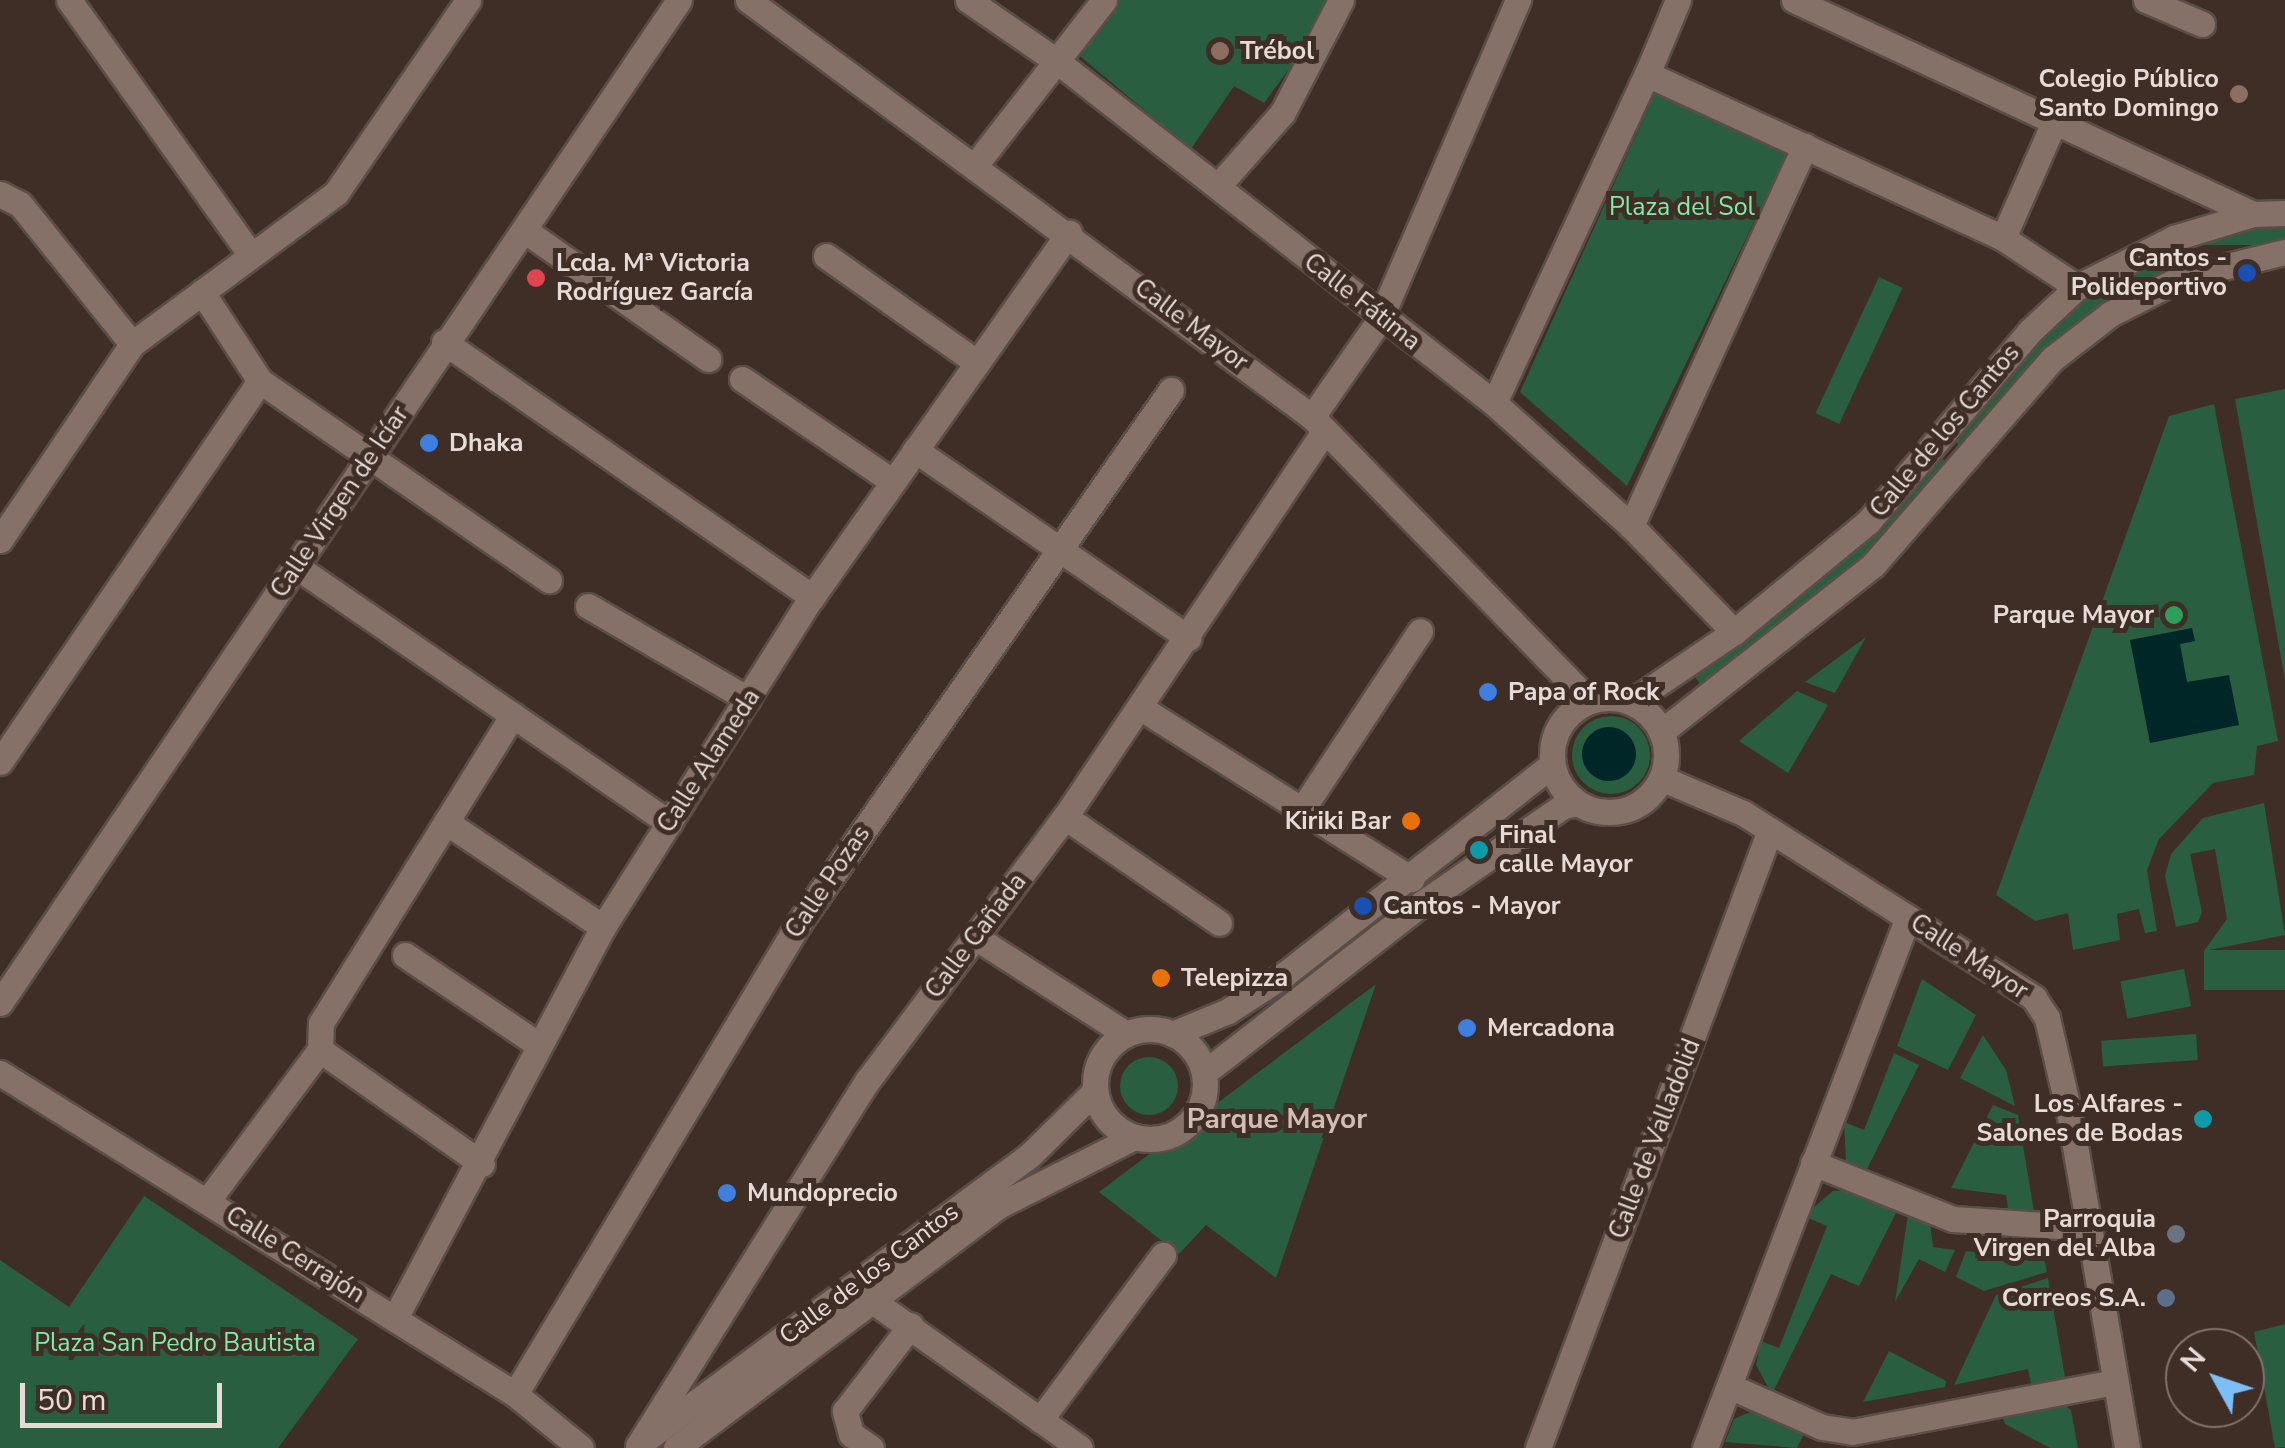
<!DOCTYPE html>
<meta charset="utf-8">
<style>
body{margin:0}
#map{position:relative;width:2285px;height:1448px;overflow:hidden;background:#3f2e26;font-family:"Nunito Sans",sans-serif}
div>[style]{position:absolute}
.green>*{inset:0;background:#295e40;transform-origin:0 0}
.round{border-radius:50%}
.water>*{inset:0;background:#002628}
.roads{filter:drop-shadow(2px 0 #5b4d47) drop-shadow(-2px 0 #5b4d47) drop-shadow(0 2px #5b4d47) drop-shadow(0 -2px #5b4d47)}
.street>*{height:25px;margin:-12.5px;padding:0 12.5px;transform-origin:12.5px;border-radius:12.5px;background:#857168}
.street>.ring{margin:-12.5px;padding:0;box-sizing:content-box;background:none;border:25px solid #857168;border-radius:50%}
.dots>*{width:28px;height:28px;translate:-50% -50%;box-sizing:border-box;border:5px solid #3f2e26;border-radius:50%}
span{translate:-50% -50%;white-space:nowrap;text-align:center;line-height:1.15;-webkit-text-stroke:10px #3f2e26;paint-order:stroke}
.poi-label{font-size:25px;color:#e6dbd6;font-weight:700}
.left{translate:0 -50%;text-align:left}
.right{translate:-100% -50%;text-align:right}
.park-label{font-size:25px;color:#7eedab}
.street-label{font-size:25px;color:#e6dbd6}
.neighbourhood-label{font-size:28px;color:#d2bcb3;font-weight:700}
.north{position:absolute;left:2165px;top:1328px;width:100px;height:100px;box-sizing:border-box;background:#3f2e26;border:2px solid #82736c;border-radius:50%;rotate:310deg;font-size:28px;font-weight:700;line-height:40px;text-align:center;color:#e6dbd6}
.north::after{content:'';display:block;margin:auto;width:35px;height:45px;background:#7dbef9;clip-path:polygon(50% 0,100% 100%,50% 72%,0 100%)}
.scale{position:absolute;left:20px;top:1383px;width:202px;height:45px;box-sizing:border-box;border:5px solid #e6dbd6;border-top:0;padding-left:12px;font-size:30px;line-height:35px;white-space:nowrap;color:#e6dbd6;-webkit-text-stroke:8px #3f2e26;paint-order:stroke}
</style>
<div id="map">
<div class="green">
<div style="clip-path:polygon(1117px 0,1327px 0,1320px 27px,1264px 103px,1234px 86px,1191px 149px,1075px 52px)"></div>
<div style="clip-path:polygon(1655px 93px,1788px 151px,1627px 486px,1520px 392px)"></div>
<div style="left:2285px;top:221px;width:24px;height:100px;rotate:90deg"></div>
<div style="clip-path:polygon(2167px 250px,2175px 268px,1963px 448px,1948px 436px,2079px 297px)"></div>
<div style="left:1879px;top:277px;width:26px;height:150px;rotate:25deg"></div>
<div style="clip-path:polygon(2285px 389px,2285px 680px,2235px 399px)"></div>
<div style="clip-path:polygon(2214px 404px,2278px 741px,2257px 746px,2254px 775px,2213px 783px,2159px 839px,2147px 870px,2157px 931px,2145px 933px,2139px 909px,2117px 914px,2120px 940px,2073px 950px,2068px 913px,2035px 921px,1996px 895px,2169px 416px)"></div>
<div style="clip-path:polygon(1936px 453px,1950px 465px,1884px 543px,1702px 687px,1691px 671px)"></div>
<div style="clip-path:polygon(1866px 637px,1835px 693px,1805px 682px)"></div>
<div style="clip-path:polygon(1797px 691px,1828px 705px,1788px 773px,1739px 741px)"></div>
<div class="round" style="left:1572px;top:716px;width:78px;height:78px"></div>
<div style="clip-path:polygon(2264px 803px,2285px 935px,2204px 951px,2227px 919px,2215px 849px,2190px 854px,2202px 912px,2198px 922px,2176px 927px,2165px 876px,2171px 854px,2203px 818px)"></div>
<div style="left:2285px;top:950px;width:40px;height:81px;rotate:90deg"></div>
<div style="left:2184px;top:969px;width:38px;height:65px;rotate:79deg"></div>
<div style="clip-path:polygon(1922px 979px,1976px 1015px,1948px 1070px,1897px 1046px)"></div>
<div style="clip-path:polygon(1376px 984px,1276px 1278px,1206px 1225px,1179px 1254px,1099px 1192px)"></div>
<div style="left:2196px;top:1034px;width:26px;height:95px;rotate:86deg"></div>
<div style="clip-path:polygon(1983px 1035px,2006px 1070px,2015px 1106px,1960px 1078px)"></div>
<div style="clip-path:polygon(1894px 1053px,1919px 1065px,1865px 1173px,1846px 1162px,1844px 1122px,1864px 1130px)"></div>
<div class="round" style="left:1120px;top:1057px;width:58px;height:58px"></div>
<div style="clip-path:polygon(1993px 1105px,2018px 1115px,2034px 1211px,2026px 1215px,2009px 1215px,2006px 1195px,1951px 1188px)"></div>
<div style="clip-path:polygon(1847px 1190px,1897px 1211px,1859px 1286px,1831px 1274px,1772px 1394px,1756px 1365px,1761px 1341px,1779px 1348px,1827px 1226px,1808px 1218px,1813px 1208px,1833px 1191px)"></div>
<div style="clip-path:polygon(144px 1196px,358px 1339px,278px 1448px,0 1448px,0 1260px,69px 1307px)"></div>
<div style="clip-path:polygon(1908px 1214px,1930px 1223px,1933px 1247px,1955px 1250px,1945px 1272px,1919px 1259px,1895px 1302px)"></div>
<div style="clip-path:polygon(2015px 1239px,2041px 1242px,2047px 1272px,1984px 1291px,1956px 1277px,1966px 1251px,2018px 1257px)"></div>
<div style="clip-path:polygon(2048px 1278px,2066px 1383px,2032px 1388px,2028px 1369px,1954px 1385px,1996px 1295px)"></div>
<div style="clip-path:polygon(2285px 1324px,2285px 1447px,2275px 1448px,2254px 1332px)"></div>
<div style="clip-path:polygon(1889px 1351px,1946px 1381px,1945px 1387px,1863px 1402px)"></div>
<div style="clip-path:polygon(2061px 1403px,2071px 1410px,2078px 1448px,2050px 1448px,2005px 1424px,2001px 1413px)"></div>
<div style="clip-path:polygon(1755px 1410px,1805px 1432px,1797px 1448px,1725px 1442px,1734px 1419px)"></div>
</div>
<div class="water">
<div style="clip-path:polygon(2192px 628px,2195px 641px,2180px 644px,2187px 682px,2229px 675px,2239px 725px,2150px 743px,2130px 640px)"></div>
<div class="round" style="left:1582px;top:727px;width:54px;height:54px"></div>
</div>
<div class="roads">
<div class="street">
<div style="left:69px;top:0;width:312px;rotate:54.5deg"></div>
<div style="left:748px;top:0;width:701px;rotate:36.48deg"></div>
<div style="left:1312px;top:417px;width:397px;rotate:45.7deg"></div>
<div style="left:968px;top:0;width:109px;rotate:34.6deg"></div>
<div style="left:1058px;top:62px;width:554px;rotate:38.03deg"></div>
<div style="left:1494px;top:403px;width:184px;rotate:41.9deg"></div>
<div style="left:1631px;top:526px;width:148px;rotate:45.8deg"></div>
<div style="left:1678px;top:0;width:80px;rotate:112.7deg"></div>
<div style="left:1647px;top:74px;width:392px;rotate:24.7deg"></div>
<div style="left:2003px;top:238px;width:89px;rotate:33.5deg"></div>
<div style="left:1794px;top:0;width:506px;rotate:25deg"></div>
<div style="left:2146px;top:0;width:61px;rotate:23.2deg"></div>
<div style="left:976px;top:164px;width:208px;rotate:-52deg"></div>
<div style="left:1218px;top:186px;width:98px;rotate:-48.7deg"></div>
<div style="left:1283px;top:112px;width:126px;rotate:-62.6deg"></div>
<div style="left:0;top:194px;width:22px;rotate:27deg"></div>
<div style="left:20px;top:204px;width:179px;rotate:51.3deg"></div>
<div style="left:524px;top:230px;width:225px;rotate:35deg"></div>
<div style="left:2003px;top:238px;width:129px;rotate:-66.2deg"></div>
<div style="left:826px;top:256px;width:182px;rotate:35.2deg"></div>
<div style="left:202px;top:292px;width:106px;rotate:56.9deg"></div>
<div style="left:260px;top:381px;width:351px;rotate:34.6deg"></div>
<div style="left:444px;top:342px;width:448px;rotate:34.7deg"></div>
<div style="left:742px;top:379px;width:181px;rotate:34.2deg"></div>
<div style="left:1494px;top:403px;width:363px;rotate:-65.1deg"></div>
<div style="left:1312px;top:417px;width:119px;rotate:-55.2deg"></div>
<div style="left:1380px;top:319px;width:348px;rotate:-66.6deg"></div>
<div style="left:915px;top:450px;width:332px;rotate:34.5deg"></div>
<div style="left:1631px;top:526px;width:418px;rotate:-65.4deg"></div>
<div style="left:0;top:540px;width:236px;rotate:-56deg"></div>
<div style="left:132px;top:344px;width:254px;rotate:-36.5deg"></div>
<div style="left:336px;top:193px;width:234px;rotate:-55.6deg"></div>
<div style="left:297px;top:567px;width:452px;rotate:34.5deg"></div>
<div style="left:588px;top:606px;width:185px;rotate:30.2deg"></div>
<div class="ring" style="left:1552px;top:698px;width:89px;height:89px"></div>
<div style="left:1631px;top:702px;width:125px;rotate:-34.2deg"></div>
<div style="left:1734px;top:632px;width:173px;rotate:-39.4deg"></div>
<div style="left:1868px;top:522px;width:250px;rotate:-49.7deg"></div>
<div style="left:2030px;top:331px;width:64px;rotate:-43.1deg"></div>
<div style="left:2077px;top:287px;width:109px;rotate:-26.8deg"></div>
<div style="left:2174px;top:238px;width:83px;rotate:-16.9deg"></div>
<div style="left:2253px;top:214px;width:32px;rotate:-2deg"></div>
<div style="left:1141px;top:708px;width:320px;rotate:32.3deg"></div>
<div style="left:1661px;top:732px;width:270px;rotate:-38.2deg"></div>
<div style="left:1873px;top:565px;width:273px;rotate:-49deg"></div>
<div style="left:2052px;top:359px;width:73px;rotate:-37.8deg"></div>
<div style="left:2110px;top:314px;width:82px;rotate:-26.9deg"></div>
<div style="left:2183px;top:277px;width:105px;rotate:-13.8deg"></div>
<div style="left:0;top:762px;width:461px;rotate:-55.7deg"></div>
<div style="left:1661px;top:778px;width:89px;rotate:23.1deg"></div>
<div style="left:1743px;top:813px;width:345px;rotate:32.4deg"></div>
<div style="left:2034px;top:998px;width:24px;rotate:57deg"></div>
<div style="left:2047px;top:1018px;width:102px;rotate:76.9deg"></div>
<div style="left:2070px;top:1117px;width:336px;rotate:80.2deg"></div>
<div style="left:1303px;top:808px;width:212px;rotate:-56.5deg"></div>
<div style="left:1065px;top:817px;width:187px;rotate:34.5deg"></div>
<div style="left:446px;top:822px;width:189px;rotate:33.8deg"></div>
<div style="left:978px;top:939px;width:176px;rotate:32.7deg"></div>
<div style="left:405px;top:955px;width:161px;rotate:33.9deg"></div>
<div style="left:0;top:1003px;width:1211px;rotate:-55.9deg"></div>
<div class="ring" style="left:1095px;top:1029px;width:85px;height:85px"></div>
<div style="left:1172px;top:1034px;width:61px;rotate:-22.3deg"></div>
<div style="left:1228px;top:1011px;width:68px;rotate:-33deg"></div>
<div style="left:1285px;top:974px;width:339px;rotate:-38.1deg"></div>
<div style="left:320px;top:1050px;width:198px;rotate:35.1deg"></div>
<div style="left:0;top:1073px;width:607px;rotate:31.94deg"></div>
<div style="left:515px;top:1394px;width:85px;rotate:39.3deg"></div>
<div style="left:1204px;top:1073px;width:279px;rotate:-37.9deg"></div>
<div style="left:1424px;top:902px;width:169px;rotate:-34.6deg"></div>
<div style="left:1563px;top:806px;width:15px;rotate:-11deg"></div>
<div style="left:1813px;top:1163px;width:151px;rotate:21.8deg"></div>
<div style="left:1953px;top:1219px;width:136px;rotate:3.8deg"></div>
<div style="left:208px;top:1200px;width:187px;rotate:-53.3deg"></div>
<div style="left:320px;top:1050px;width:27px;rotate:-88deg"></div>
<div style="left:321px;top:1023px;width:363px;rotate:-58.1deg"></div>
<div style="left:874px;top:1302px;width:252px;rotate:35.3deg"></div>
<div style="left:395px;top:1318px;width:443px;rotate:-62deg"></div>
<div style="left:603px;top:927px;width:391px;rotate:-57.7deg"></div>
<div style="left:812px;top:597px;width:446px;rotate:-54.8deg"></div>
<div style="left:1729px;top:1386px;width:102px;rotate:23.8deg"></div>
<div style="left:1822px;top:1427px;width:30px;rotate:9deg"></div>
<div style="left:1852px;top:1432px;width:268px;rotate:-10.8deg"></div>
<div style="left:515px;top:1394px;width:550px;rotate:-58.91deg"></div>
<div style="left:799px;top:923px;width:650px;rotate:-55.09deg"></div>
<div style="left:1040px;top:1420px;width:206px;rotate:-53.3deg"></div>
<div style="left:649px;top:1437px;width:473px;rotate:-36.5deg"></div>
<div style="left:1029px;top:1156px;width:93px;rotate:-44.6deg"></div>
<div style="left:638px;top:1446px;width:432px;rotate:-57.9deg"></div>
<div style="left:868px;top:1080px;width:329px;rotate:-53.2deg"></div>
<div style="left:1065px;top:817px;width:464px;rotate:-56.1deg"></div>
<div style="left:676px;top:1448px;width:403px;rotate:-36.9deg"></div>
<div style="left:998px;top:1206px;width:153px;rotate:-26.9deg"></div>
<div style="left:871px;top:1448px;width:24px;rotate:-145deg"></div>
<div style="left:851px;top:1434px;width:24px;rotate:-105deg"></div>
<div style="left:845px;top:1411px;width:108px;rotate:-52.5deg"></div>
<div style="left:1538px;top:1448px;width:660px;rotate:-69.42deg"></div>
<div style="left:1705px;top:1448px;width:568px;rotate:-69.08deg"></div>
</div>
</div>
<div class="dots">
<div style="left:1220px;top:51px;background:#8d6e63"></div>
<div style="left:2239px;top:94px;background:#8d6e63"></div>
<div style="left:2247px;top:273px;background:#1a4fb4"></div>
<div style="left:536px;top:278px;background:#e0444e"></div>
<div style="left:429px;top:443px;background:#3f7fe0"></div>
<div style="left:2174px;top:615px;background:#2e9e5b"></div>
<div style="left:1488px;top:692px;background:#3f7fe0"></div>
<div style="left:1411px;top:821px;background:#e8710a"></div>
<div style="left:1479px;top:850px;background:#0f9aa8"></div>
<div style="left:1363px;top:906px;background:#1a4fb4"></div>
<div style="left:1161px;top:978px;background:#e8710a"></div>
<div style="left:1467px;top:1028px;background:#3f7fe0"></div>
<div style="left:2203px;top:1119px;background:#0f9aa8"></div>
<div style="left:727px;top:1193px;background:#3f7fe0"></div>
<div style="left:2176px;top:1234px;background:#6b7280"></div>
<div style="left:2166px;top:1298px;background:#5c6f8a"></div>
</div>
<div class="poi-label">
<span class="left" style="left:1240px;top:51px">Trébol</span>
<span class="right" style="left:2219px;top:94px">Colegio Público<br>Santo Domingo</span>
<span class="right" style="left:2227px;top:273px">Cantos -<br>Polideportivo</span>
<span class="left" style="left:556px;top:278px">Lcda. Mª Victoria<br>Rodríguez García</span>
<span class="left" style="left:449px;top:443px">Dhaka</span>
<span class="right" style="left:2154px;top:615px">Parque Mayor</span>
<span class="left" style="left:1508px;top:692px">Papa of Rock</span>
<span class="right" style="left:1391px;top:821px">Kiriki Bar</span>
<span class="left" style="left:1499px;top:850px">Final<br>calle Mayor</span>
<span class="left" style="left:1383px;top:906px">Cantos - Mayor</span>
<span class="left" style="left:1181px;top:978px">Telepizza</span>
<span class="left" style="left:1487px;top:1028px">Mercadona</span>
<span class="right" style="left:2183px;top:1119px">Los Alfares -<br>Salones de Bodas</span>
<span class="left" style="left:747px;top:1193px">Mundoprecio</span>
<span class="right" style="left:2156px;top:1234px">Parroquia<br>Virgen del Alba</span>
<span class="right" style="left:2146px;top:1298px">Correos S.A.</span>
</div>
<div class="park-label">
<span style="left:1682px;top:207px">Plaza del Sol</span>
<span style="left:175px;top:1343px">Plaza San Pedro Bautista</span>
</div>
<div class="street-label">
<span style="left:1362px;top:302px;rotate:38deg">Calle Fátima</span>
<span style="left:1191px;top:325px;rotate:37deg">Calle Mayor</span>
<span style="left:1945px;top:431px;rotate:-50deg">Calle de los Cantos</span>
<span style="left:340px;top:502px;rotate:-56deg">Calle Virgen de Icíar</span>
<span style="left:709px;top:761px;rotate:-57deg">Calle Alameda</span>
<span style="left:828px;top:882px;rotate:-56deg">Calle Pozas</span>
<span style="left:976px;top:936px;rotate:-53deg">Calle Cañada</span>
<span style="left:1969px;top:957px;rotate:33deg">Calle Mayor</span>
<span style="left:1655px;top:1139px;rotate:-69deg">Calle de Valladolid</span>
<span style="left:295px;top:1255px;rotate:32deg">Calle Cerrajón</span>
<span style="left:869px;top:1274px;rotate:-37deg">Calle de los Cantos</span>
</div>
<div class="neighbourhood-label">
<span style="left:1277px;top:1119px">Parque Mayor</span>
</div>
<div class="north">N</div>
<div class="scale">50 m</div>
</div>
